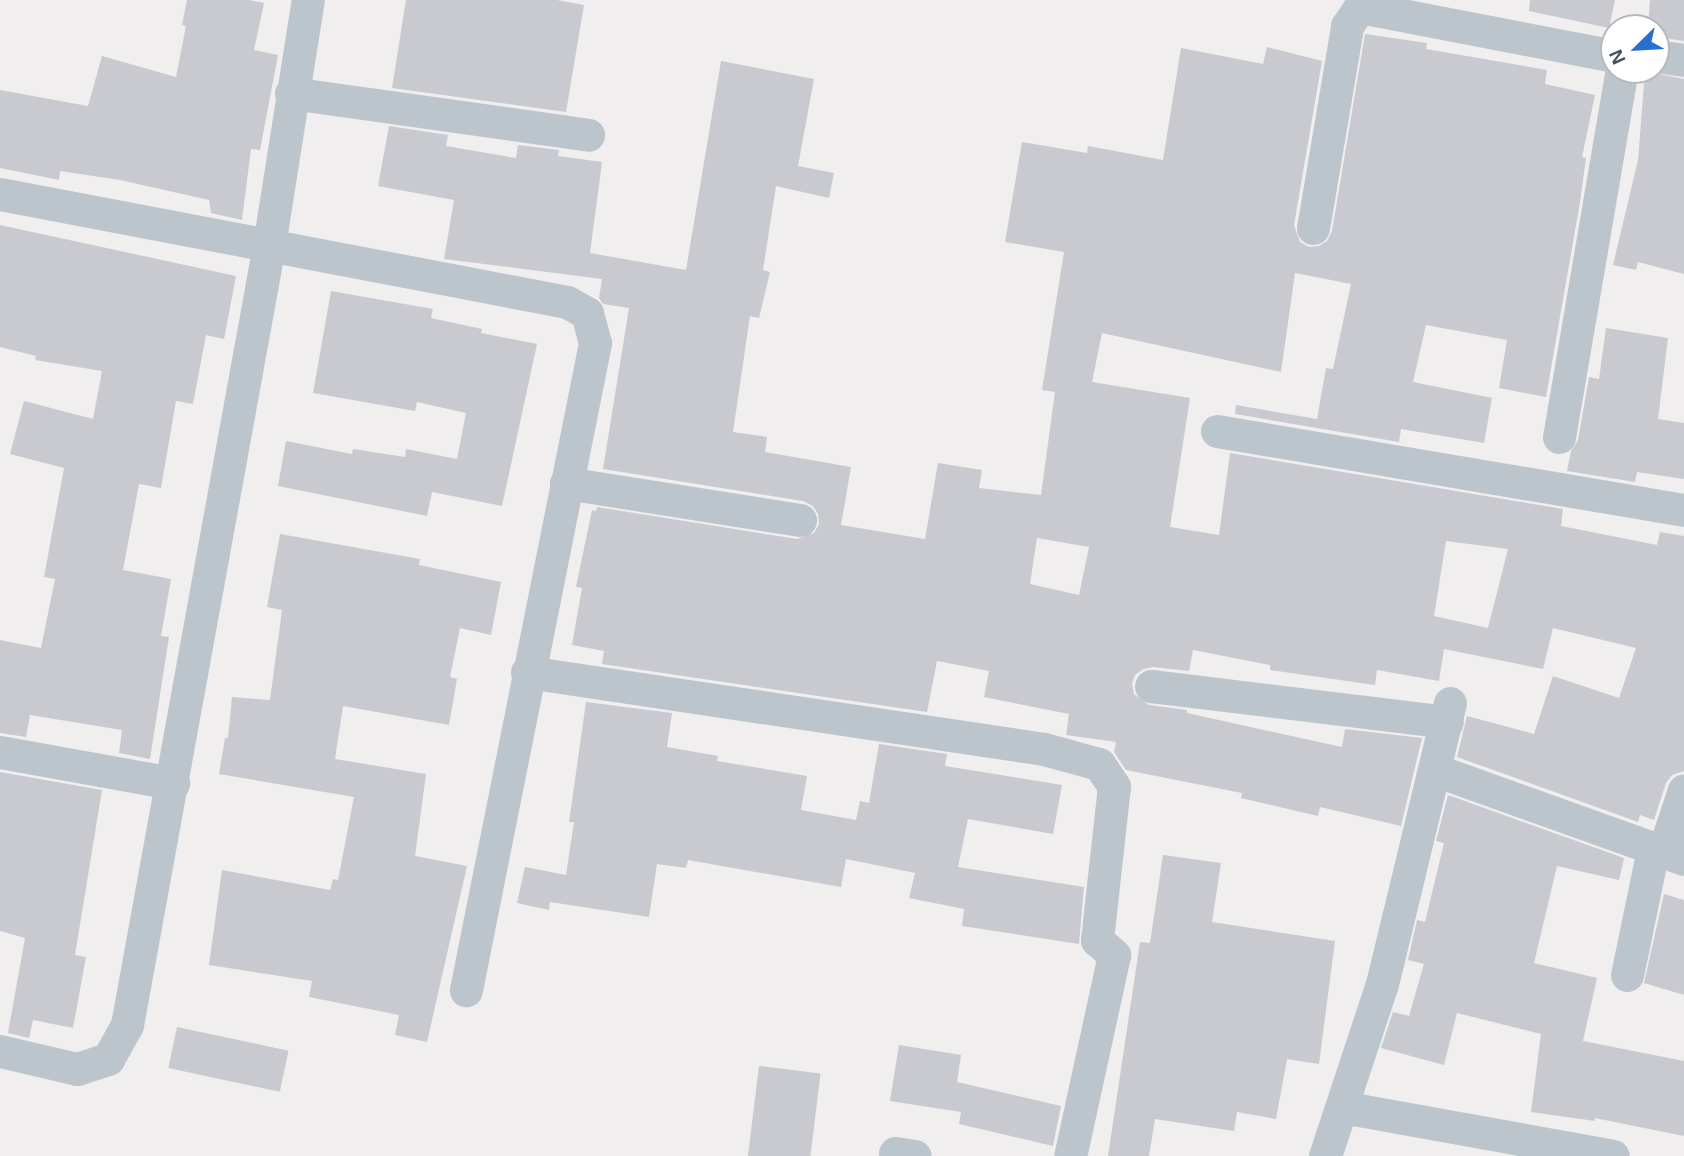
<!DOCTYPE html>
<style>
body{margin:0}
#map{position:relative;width:1684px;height:1156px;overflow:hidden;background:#f0eeee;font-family:Arial,sans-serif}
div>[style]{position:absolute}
.building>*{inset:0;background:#c8cad0;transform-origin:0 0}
.minor>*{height:33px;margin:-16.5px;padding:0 16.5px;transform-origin:16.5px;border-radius:16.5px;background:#bdc5cc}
span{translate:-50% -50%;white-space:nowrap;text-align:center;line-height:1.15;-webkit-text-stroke:6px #fff;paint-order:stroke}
.north{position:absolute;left:1600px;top:14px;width:70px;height:70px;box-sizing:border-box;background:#fff;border:2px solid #b5b9bd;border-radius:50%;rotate:246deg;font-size:19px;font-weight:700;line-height:28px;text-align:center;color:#47515a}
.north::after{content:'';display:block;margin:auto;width:24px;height:32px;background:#2670d2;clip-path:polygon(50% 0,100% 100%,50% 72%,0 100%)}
</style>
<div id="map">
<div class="building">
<div style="clip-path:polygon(187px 0,249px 0,264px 3px,254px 50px,278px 55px,260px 150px,251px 149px,242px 220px,211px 213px,209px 200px,120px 180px,60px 171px,59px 180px,0 168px,0 90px,88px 106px,102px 56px,176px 77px,186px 26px,182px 25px)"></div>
<div style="clip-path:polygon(406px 0,557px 0,584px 5px,566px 112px,392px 88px)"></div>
<div style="clip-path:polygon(1530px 0,1615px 0,1609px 28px,1529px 11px)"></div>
<div style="clip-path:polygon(1650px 0,1684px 0,1684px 41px,1656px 37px,1656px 28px,1648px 28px)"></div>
<div style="clip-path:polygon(evenodd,1365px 34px,1427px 43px,1426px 49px,1547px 70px,1545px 84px,1595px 95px,1582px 157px,1586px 158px,1580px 202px,1546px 397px,1499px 388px,1507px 340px,1426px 325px,1413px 382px,1492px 398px,1484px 443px,1401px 429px,1399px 442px,1235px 414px,1236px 405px,1317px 419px,1326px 368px,1333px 369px,1351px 284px,1295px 273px,1281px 372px,1102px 333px,1092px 382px,1190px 398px,1170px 527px,1219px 535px,1230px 453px,1563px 509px,1561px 526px,1657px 545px,1660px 532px,1684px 536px,1684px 771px,1672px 775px,1666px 783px,1654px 820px,1640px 815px,1638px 822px,1457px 757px,1467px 716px,1534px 734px,1553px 676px,1619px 698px,1636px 648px,1553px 628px,1543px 669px,1444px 649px,1439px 681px,1377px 670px,1375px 685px,1270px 670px,1270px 665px,1193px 650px,1189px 671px,1153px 667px,1143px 669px,1135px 675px,1132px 684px,1134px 694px,1149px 705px,1187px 710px,1187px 713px,1342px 747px,1345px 729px,1422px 738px,1401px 826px,1320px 807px,1318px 816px,1241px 798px,1242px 793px,1126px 770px,1114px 752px,1116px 742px,1066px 735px,1069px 714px,984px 697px,989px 671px,937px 661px,927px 712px,602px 664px,604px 651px,572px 645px,582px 588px,576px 587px,592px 510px,596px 511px,597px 507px,797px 539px,814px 533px,819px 524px,818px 514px,813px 506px,803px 501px,603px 469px,629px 308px,603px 304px,599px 298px,602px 279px,444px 259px,454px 200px,378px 186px,389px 126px,448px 135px,446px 146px,516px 158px,518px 145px,559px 150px,558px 156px,602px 162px,590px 253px,686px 270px,721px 61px,814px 79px,798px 166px,834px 173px,829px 198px,776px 186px,763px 270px,770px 272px,759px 318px,750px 316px,733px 432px,767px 437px,765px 452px,851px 467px,841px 525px,925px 539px,938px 463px,982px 470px,979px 488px,1041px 495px,1055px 392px,1042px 390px,1064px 252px,1005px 242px,1022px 142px,1087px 153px,1088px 146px,1163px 160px,1181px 48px,1263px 64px,1267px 47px,1322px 61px,1294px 225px,1300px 242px,1309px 247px,1319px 246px,1327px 241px,1332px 231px,1365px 34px,1037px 538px,1089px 547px,1079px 595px,1030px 584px,1037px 538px,1365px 34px,1446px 541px,1508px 549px,1488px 628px,1434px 616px,1446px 541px)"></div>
<div style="clip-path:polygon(1645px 71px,1684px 79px,1684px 274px,1638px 262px,1636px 270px,1613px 265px,1638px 160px)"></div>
<div style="clip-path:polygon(0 225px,236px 276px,224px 339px,206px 335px,193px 404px,176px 401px,161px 488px,139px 484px,123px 570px,171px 579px,161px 636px,169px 637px,150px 759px,119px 753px,122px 730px,30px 715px,26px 737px,0 733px,0 640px,41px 648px,55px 579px,44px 577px,64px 468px,10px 454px,24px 401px,93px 419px,102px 371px,35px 360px,36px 356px,0 347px)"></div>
<div style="clip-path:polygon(331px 291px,433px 309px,431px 318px,482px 329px,481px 333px,537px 344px,502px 506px,432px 492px,427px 516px,278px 486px,286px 441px,352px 454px,353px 449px,405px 457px,406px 449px,457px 459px,466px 413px,417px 402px,415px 411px,313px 393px)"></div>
<div style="clip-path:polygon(1606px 328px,1668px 338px,1658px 419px,1684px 423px,1684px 479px,1637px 472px,1635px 482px,1567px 471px,1571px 451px,1578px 440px,1589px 377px,1599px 379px)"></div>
<div style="clip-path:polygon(280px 534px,420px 559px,419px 565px,501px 582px,491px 635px,460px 628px,450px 677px,457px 679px,449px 725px,343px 706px,335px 759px,426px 774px,415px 856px,467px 866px,427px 1042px,395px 1035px,399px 1015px,309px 997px,312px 981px,209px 965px,222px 870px,330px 890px,333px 879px,338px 880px,354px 797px,219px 774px,225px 738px,228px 738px,232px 697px,270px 700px,282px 610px,267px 607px)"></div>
<div style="clip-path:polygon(586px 702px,672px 713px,667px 747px,718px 756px,717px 761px,807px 776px,801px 810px,856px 820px,860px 801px,869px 803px,879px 744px,947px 754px,945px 766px,1062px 785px,1053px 834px,968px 819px,958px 867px,1084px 887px,1079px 944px,962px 926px,964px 909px,909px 898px,915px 873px,846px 859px,841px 887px,688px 860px,686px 868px,657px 864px,649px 917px,550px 902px,549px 910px,517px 903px,525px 867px,566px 875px,574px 822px,569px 822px)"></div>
<div style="clip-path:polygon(0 772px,102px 790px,75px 955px,86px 957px,73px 1028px,33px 1020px,29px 1038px,8px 1033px,25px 938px,0 931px)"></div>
<div style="clip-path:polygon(1448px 795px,1624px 858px,1619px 880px,1557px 866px,1534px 963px,1597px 978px,1583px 1041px,1684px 1061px,1684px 1136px,1595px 1118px,1595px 1121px,1531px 1112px,1541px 1034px,1457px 1013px,1444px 1065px,1381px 1048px,1393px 1012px,1409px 1016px,1424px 964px,1408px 960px,1417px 920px,1425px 922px,1444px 843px,1436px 841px)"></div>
<div style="clip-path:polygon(1163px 855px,1221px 863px,1212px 922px,1335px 941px,1319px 1064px,1287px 1059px,1276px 1119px,1237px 1112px,1234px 1131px,1155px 1119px,1149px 1156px,1108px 1156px,1140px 942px,1150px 943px)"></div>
<div style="clip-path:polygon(1664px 894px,1684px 900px,1684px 995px,1644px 983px)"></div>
<div style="left:177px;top:1027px;width:114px;height:42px;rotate:12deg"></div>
<div style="clip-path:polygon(899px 1045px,961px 1055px,957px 1082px,1061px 1106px,1053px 1146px,959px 1124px,961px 1112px,890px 1101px)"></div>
<div style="left:759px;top:1066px;width:62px;height:91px;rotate:7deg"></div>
</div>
<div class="minor">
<div style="left:1656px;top:56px;width:28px;rotate:8deg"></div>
<div style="left:291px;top:93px;width:300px;rotate:8deg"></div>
<div style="left:0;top:194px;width:577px;rotate:10.78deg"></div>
<div style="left:567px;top:302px;width:23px;rotate:29deg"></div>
<div style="left:587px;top:313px;width:31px;rotate:75deg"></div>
<div style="left:595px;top:343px;width:660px;rotate:101.28deg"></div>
<div style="left:1313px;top:228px;width:205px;rotate:-80.4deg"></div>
<div style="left:1347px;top:26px;width:23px;rotate:-56deg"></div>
<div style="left:1360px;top:7px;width:259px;rotate:10.9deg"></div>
<div style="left:1217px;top:431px;width:474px;rotate:9.6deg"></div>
<div style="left:1559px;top:437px;width:372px;rotate:-80.3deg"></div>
<div style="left:566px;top:483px;width:237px;rotate:9deg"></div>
<div style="left:527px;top:672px;width:523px;rotate:8.47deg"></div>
<div style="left:1044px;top:749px;width:57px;rotate:15.3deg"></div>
<div style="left:1099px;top:764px;width:27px;rotate:56deg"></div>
<div style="left:1114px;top:786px;width:155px;rotate:96.3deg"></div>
<div style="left:1097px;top:940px;width:23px;rotate:41deg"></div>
<div style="left:1114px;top:955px;width:206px;rotate:102.3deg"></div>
<div style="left:1151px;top:686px;width:298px;rotate:6.9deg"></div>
<div style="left:0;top:752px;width:176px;rotate:10.2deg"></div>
<div style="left:1435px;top:770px;width:264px;rotate:19.7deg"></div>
<div style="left:1663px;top:853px;width:66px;rotate:-71.6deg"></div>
<div style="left:1627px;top:975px;width:128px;rotate:-78.3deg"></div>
<div style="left:0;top:1051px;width:79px;rotate:13.2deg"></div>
<div style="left:77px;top:1069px;width:33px;rotate:-18deg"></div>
<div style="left:108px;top:1059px;width:39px;rotate:-61deg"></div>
<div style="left:127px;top:1025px;width:793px;rotate:-79.68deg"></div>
<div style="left:269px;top:245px;width:248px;rotate:-81deg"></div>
<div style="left:1342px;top:1107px;width:275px;rotate:10.2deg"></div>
<div style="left:895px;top:1153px;width:20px;rotate:9deg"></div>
<div style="left:1325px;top:1156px;width:181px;rotate:-71.7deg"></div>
<div style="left:1382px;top:984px;width:289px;rotate:-76.4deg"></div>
</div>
<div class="north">N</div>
</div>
